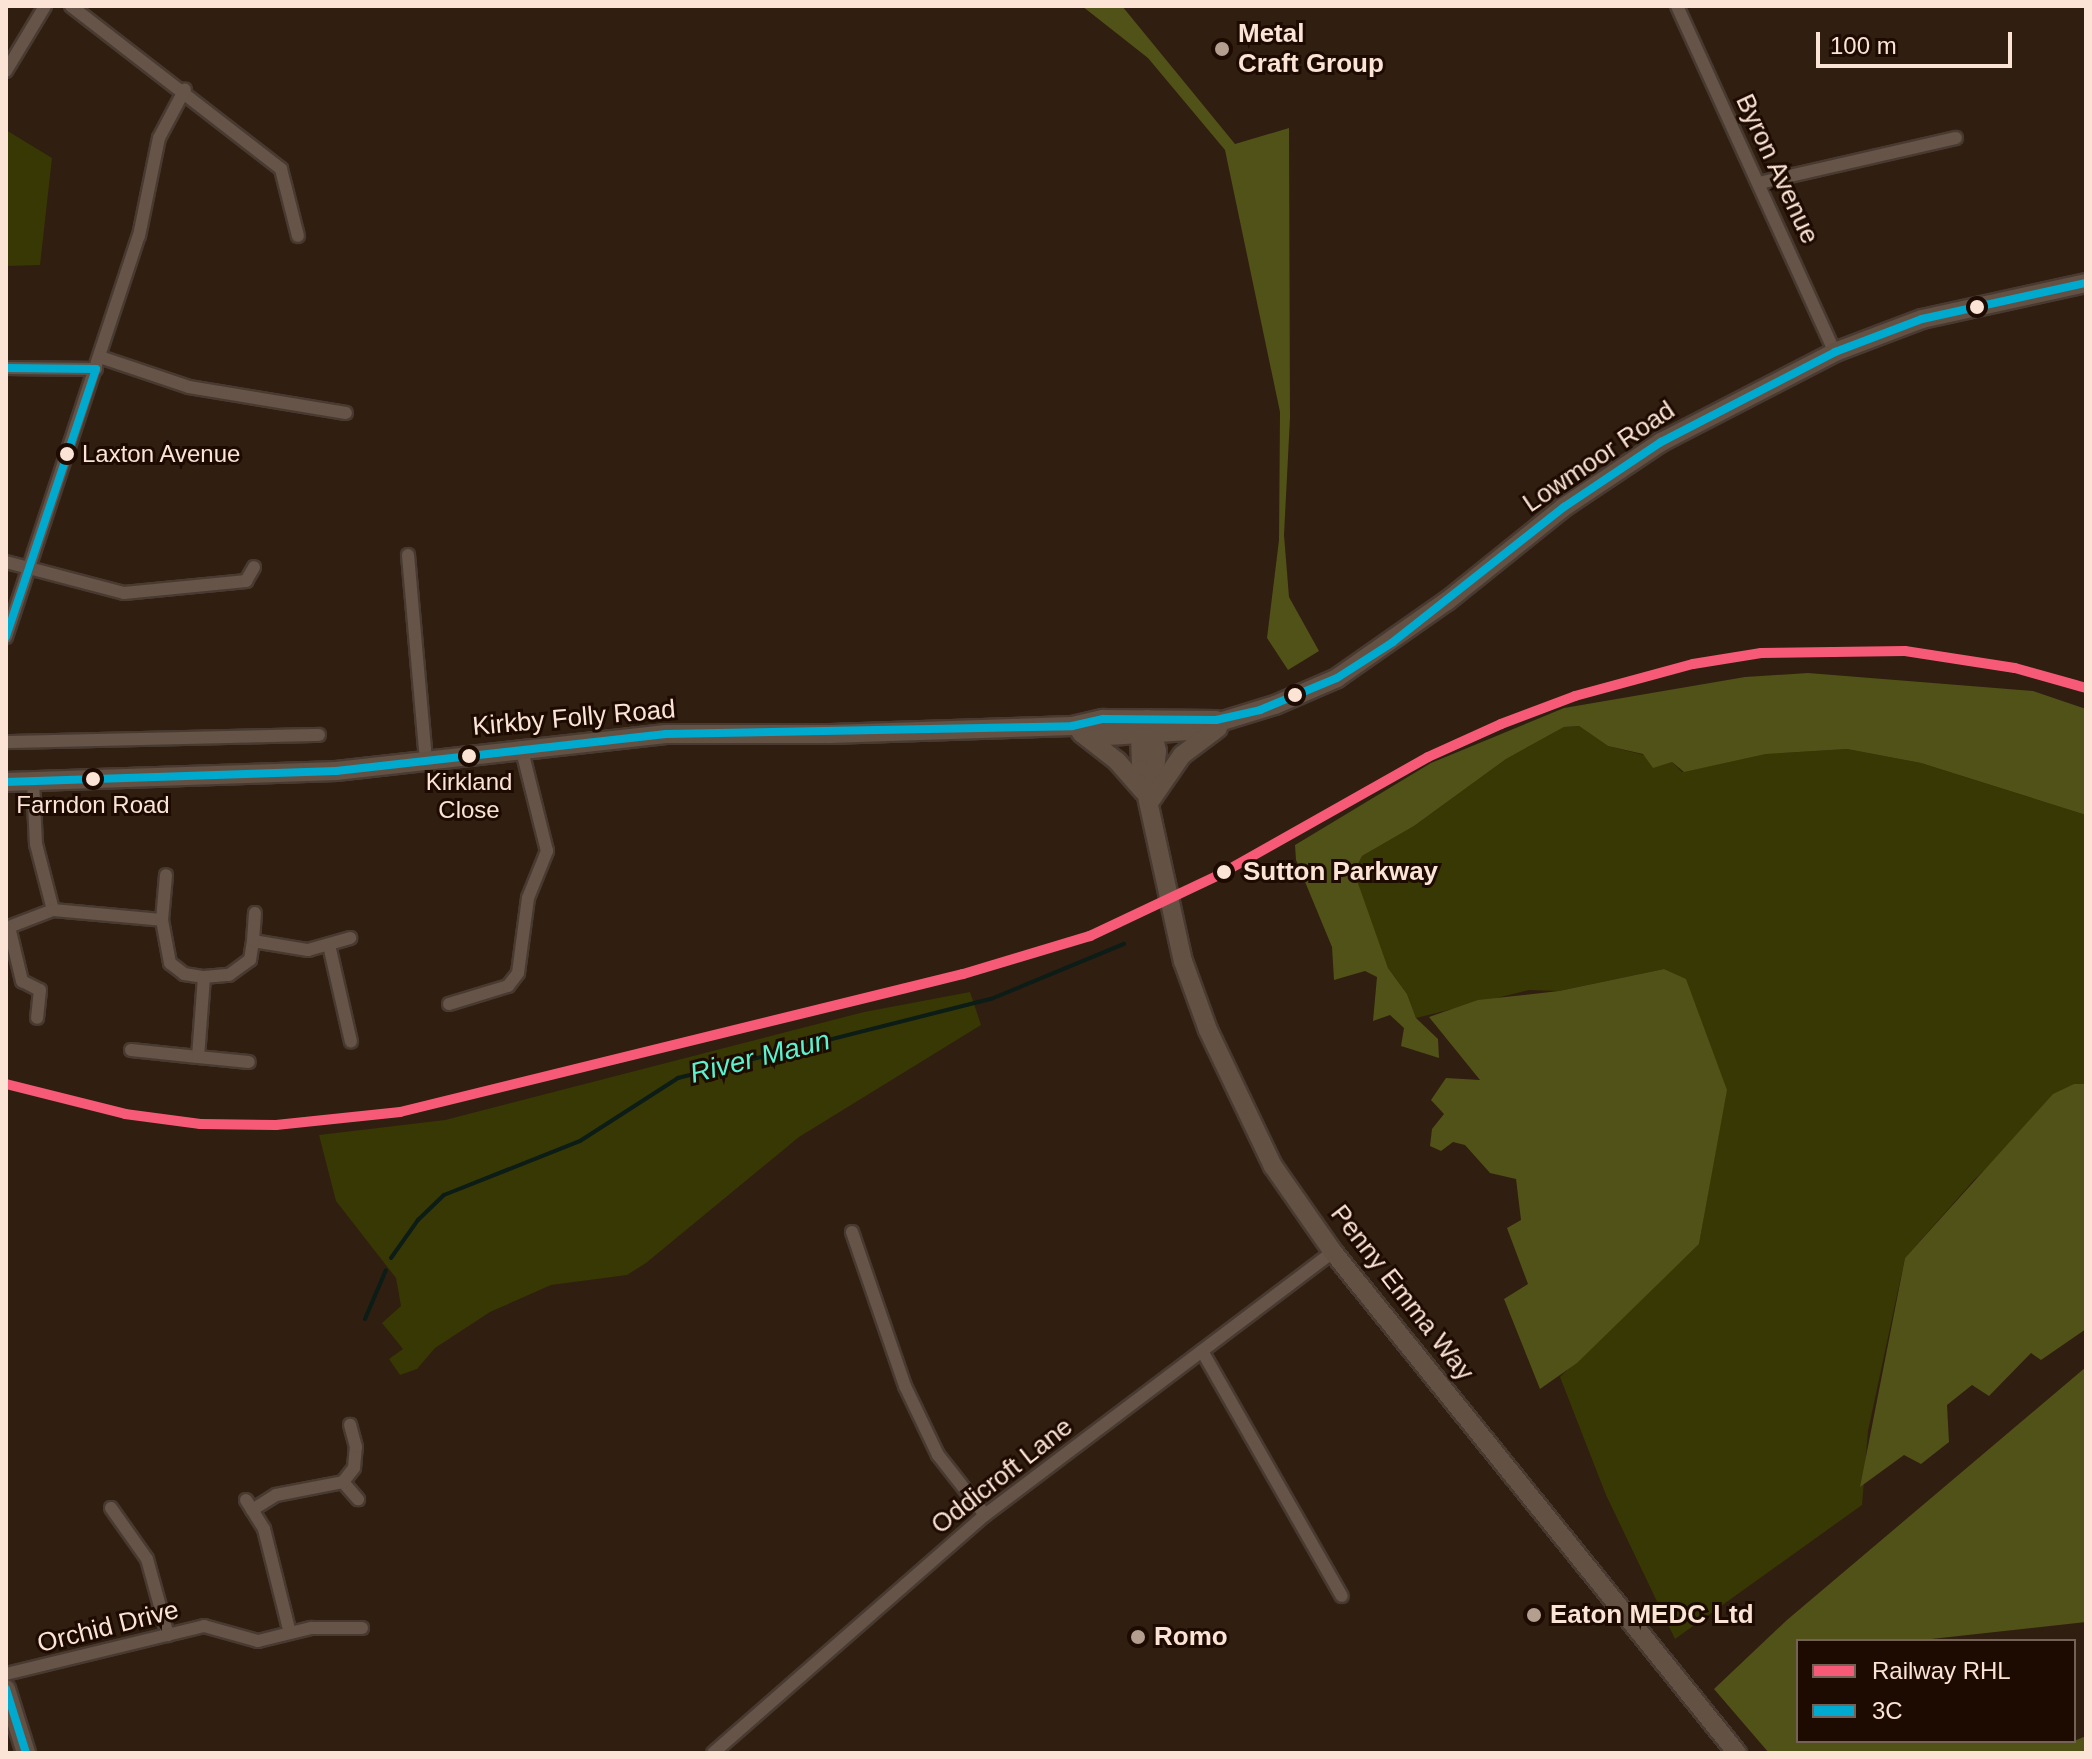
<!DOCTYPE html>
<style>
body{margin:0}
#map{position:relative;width:2092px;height:1759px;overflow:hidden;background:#301e10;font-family:Arial,sans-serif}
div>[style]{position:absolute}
.green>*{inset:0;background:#373803}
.forest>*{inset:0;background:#505218}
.stream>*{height:4px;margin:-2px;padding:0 2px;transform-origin:2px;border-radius:2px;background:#0c1c16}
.roads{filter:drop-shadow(2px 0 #483a31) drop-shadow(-2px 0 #483a31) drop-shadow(0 2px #483a31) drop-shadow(0 -2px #483a31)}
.street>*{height:12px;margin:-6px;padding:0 6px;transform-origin:6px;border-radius:6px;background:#655447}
.secondary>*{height:18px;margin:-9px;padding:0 9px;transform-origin:9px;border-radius:9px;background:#635144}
.bus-1>*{height:8px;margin:-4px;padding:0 4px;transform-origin:4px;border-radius:4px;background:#00a9ce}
.rail-1>*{height:10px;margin:-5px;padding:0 5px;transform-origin:5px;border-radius:5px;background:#f75a77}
.dots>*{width:22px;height:22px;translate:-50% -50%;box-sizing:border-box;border:4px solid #1d0a01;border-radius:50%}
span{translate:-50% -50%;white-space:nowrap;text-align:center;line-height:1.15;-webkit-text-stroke:6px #1d0a01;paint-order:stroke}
.bus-label{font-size:24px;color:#fbe3d5}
.left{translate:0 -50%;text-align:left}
.poi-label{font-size:26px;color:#fbe3d5;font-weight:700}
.street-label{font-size:26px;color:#fbe3d5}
.stop-label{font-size:26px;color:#fbe3d5;font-weight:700}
.water-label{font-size:28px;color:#59f2cd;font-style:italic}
.frame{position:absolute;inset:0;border:8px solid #fbe3d5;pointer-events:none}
.legend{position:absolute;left:1796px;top:1639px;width:280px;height:104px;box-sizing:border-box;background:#1d0a01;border:2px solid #766156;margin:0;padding:10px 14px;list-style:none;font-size:24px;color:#fbe3d5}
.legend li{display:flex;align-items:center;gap:16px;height:40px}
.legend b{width:40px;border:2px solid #766156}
.scale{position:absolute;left:1816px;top:32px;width:196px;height:36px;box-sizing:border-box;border:4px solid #fbe3d5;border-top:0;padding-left:10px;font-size:24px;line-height:28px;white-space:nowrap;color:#fbe3d5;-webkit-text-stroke:6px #1d0a01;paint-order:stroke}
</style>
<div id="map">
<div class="green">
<div style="clip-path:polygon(6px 130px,52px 158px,40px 265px,7px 266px,6px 273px)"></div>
<div style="clip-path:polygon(1579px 726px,1608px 746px,1672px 762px,1682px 772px,1766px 754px,1847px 749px,1921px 763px,2086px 815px,2086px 1084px,2074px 1084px,1974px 1180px,1905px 1258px,1868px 1431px,1862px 1505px,1675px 1639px,1606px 1495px,1560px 1377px,1699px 1244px,1726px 1090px,1686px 980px,1664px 969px,1559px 991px,1529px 990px,1416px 1018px,1407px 994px,1388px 968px,1353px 872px,1362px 856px,1414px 826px,1506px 759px,1564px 727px)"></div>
<div style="clip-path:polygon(970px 992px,981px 1025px,799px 1137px,646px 1263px,627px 1275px,551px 1285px,490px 1312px,435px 1348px,417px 1369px,400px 1375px,389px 1359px,403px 1349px,382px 1323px,401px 1306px,396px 1278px,336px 1201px,319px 1135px,445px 1120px,864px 1012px)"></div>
</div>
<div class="forest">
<div style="clip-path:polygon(1082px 6px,1122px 6px,1235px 144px,1289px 128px,1290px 418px,1284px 535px,1289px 597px,1319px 651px,1288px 670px,1267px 638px,1279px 540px,1280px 412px,1225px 150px,1148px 58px)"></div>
<div style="clip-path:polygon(1808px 673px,2033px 691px,2086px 709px,2086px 815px,1921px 763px,1847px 749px,1766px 754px,1684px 772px,1672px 762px,1653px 768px,1643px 754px,1608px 746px,1579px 726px,1564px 727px,1506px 759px,1414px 826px,1362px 856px,1354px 872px,1388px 968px,1407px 994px,1416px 1018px,1438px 1039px,1439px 1058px,1401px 1046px,1404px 1028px,1390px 1015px,1373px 1021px,1377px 977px,1365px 971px,1334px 980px,1332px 947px,1296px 860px,1295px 845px,1431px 763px,1564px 708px,1745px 677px)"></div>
<div style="clip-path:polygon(1664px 969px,1686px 979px,1727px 1090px,1699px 1244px,1577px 1363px,1540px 1389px,1504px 1299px,1528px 1284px,1507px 1228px,1521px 1220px,1516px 1179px,1490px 1173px,1465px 1145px,1453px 1142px,1441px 1151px,1430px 1146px,1432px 1129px,1444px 1114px,1431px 1100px,1446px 1078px,1480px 1080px,1429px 1017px,1478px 1000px,1559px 991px)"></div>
<div style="clip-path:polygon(2074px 1084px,2086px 1084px,2086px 1329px,2041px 1360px,2031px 1353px,1989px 1396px,1972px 1385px,1947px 1405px,1949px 1442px,1921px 1464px,1904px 1455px,1860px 1487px,1905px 1258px,2053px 1094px)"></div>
<div style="clip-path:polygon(2086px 1367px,2086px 1622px,1913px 1641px,1798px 1641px,1798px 1741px,2074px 1741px,2086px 1736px,2086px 1753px,1769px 1753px,1714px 1689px,1787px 1620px)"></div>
</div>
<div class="stream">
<div style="left:391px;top:1258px;width:47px;rotate:-54.6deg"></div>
<div style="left:418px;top:1220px;width:36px;rotate:-44deg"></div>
<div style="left:444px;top:1195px;width:146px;rotate:-21.7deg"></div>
<div style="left:580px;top:1141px;width:117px;rotate:-32.7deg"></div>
<div style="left:678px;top:1078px;width:323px;rotate:-14.2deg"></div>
<div style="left:991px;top:999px;width:144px;rotate:-22.5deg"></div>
<div style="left:365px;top:1319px;width:53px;rotate:-66.8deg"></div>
</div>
<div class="roads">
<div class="street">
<div style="left:71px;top:6px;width:266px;rotate:37.8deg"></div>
<div style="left:281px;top:169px;width:69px;rotate:75.8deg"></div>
<div style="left:1677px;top:6px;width:380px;rotate:65.5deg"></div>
<div style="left:6px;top:71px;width:76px;rotate:-59deg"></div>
<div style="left:1759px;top:183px;width:202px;rotate:-12.9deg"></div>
<div style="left:100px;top:357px;width:94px;rotate:18.6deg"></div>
<div style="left:189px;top:387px;width:159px;rotate:9.4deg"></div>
<div style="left:6px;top:368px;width:90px;rotate:0.6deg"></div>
<div style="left:408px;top:555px;width:205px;rotate:85deg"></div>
<div style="left:6px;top:562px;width:122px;rotate:14.7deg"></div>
<div style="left:124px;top:593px;width:123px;rotate:-5.6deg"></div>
<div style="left:246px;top:581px;width:16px;rotate:-60deg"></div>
<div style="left:6px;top:637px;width:422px;rotate:-71.7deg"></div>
<div style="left:139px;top:236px;width:100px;rotate:-78.5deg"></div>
<div style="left:159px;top:138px;width:55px;rotate:-62deg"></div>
<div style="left:6px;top:742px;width:313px;rotate:-1.3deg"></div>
<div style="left:33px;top:781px;width:63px;rotate:87.3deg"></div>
<div style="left:36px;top:844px;width:68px;rotate:75.6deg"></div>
<div style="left:53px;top:910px;width:47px;rotate:158.9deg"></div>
<div style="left:9px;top:927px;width:56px;rotate:76.5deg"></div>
<div style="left:22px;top:981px;width:20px;rotate:27deg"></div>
<div style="left:40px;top:990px;width:28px;rotate:96deg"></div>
<div style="left:53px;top:910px;width:109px;rotate:5.2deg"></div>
<div style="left:162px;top:920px;width:44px;rotate:79.5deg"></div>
<div style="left:170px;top:963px;width:18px;rotate:38deg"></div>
<div style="left:184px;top:974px;width:20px;rotate:9deg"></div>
<div style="left:204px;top:977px;width:25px;rotate:-5deg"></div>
<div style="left:229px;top:975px;width:26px;rotate:-36deg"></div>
<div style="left:250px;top:960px;width:19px;rotate:-81deg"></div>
<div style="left:253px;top:941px;width:56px;rotate:9.3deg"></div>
<div style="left:308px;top:950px;width:44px;rotate:-15.9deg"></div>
<div style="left:162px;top:920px;width:45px;rotate:-84.9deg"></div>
<div style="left:253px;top:941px;width:28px;rotate:-86deg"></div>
<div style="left:329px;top:945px;width:99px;rotate:77.2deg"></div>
<div style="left:449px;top:1004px;width:62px;rotate:-17deg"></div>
<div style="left:508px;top:986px;width:16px;rotate:-52deg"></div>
<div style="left:518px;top:973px;width:76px;rotate:-82.4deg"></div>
<div style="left:528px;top:898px;width:51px;rotate:-68deg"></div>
<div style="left:547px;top:851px;width:107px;rotate:-104deg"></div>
<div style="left:131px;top:1050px;width:67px;rotate:6deg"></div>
<div style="left:198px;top:1057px;width:80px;rotate:-85.7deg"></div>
<div style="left:198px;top:1057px;width:51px;rotate:5.6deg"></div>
<div style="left:852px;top:1232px;width:163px;rotate:71deg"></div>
<div style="left:905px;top:1386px;width:76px;rotate:64.4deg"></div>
<div style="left:938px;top:1455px;width:76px;rotate:51.9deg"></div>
<div style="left:1202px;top:1351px;width:282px;rotate:60.3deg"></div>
<div style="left:343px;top:1482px;width:23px;rotate:49deg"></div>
<div style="left:246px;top:1500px;width:34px;rotate:58deg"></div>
<div style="left:264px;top:1529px;width:107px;rotate:76deg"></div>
<div style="left:111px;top:1508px;width:62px;rotate:54.8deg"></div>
<div style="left:147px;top:1559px;width:79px;rotate:74.6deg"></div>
<div style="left:252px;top:1510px;width:28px;rotate:-32deg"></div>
<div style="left:276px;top:1495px;width:68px;rotate:-11deg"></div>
<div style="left:343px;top:1482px;width:18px;rotate:-52deg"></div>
<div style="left:354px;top:1468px;width:21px;rotate:-85deg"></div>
<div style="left:356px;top:1447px;width:23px;rotate:-105deg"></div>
<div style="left:6px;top:1674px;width:204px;rotate:-13.6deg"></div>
<div style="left:204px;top:1626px;width:56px;rotate:15.5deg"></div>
<div style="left:258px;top:1641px;width:55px;rotate:-13.8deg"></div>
<div style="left:311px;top:1628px;width:51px"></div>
<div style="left:713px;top:1753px;width:361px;rotate:-41.2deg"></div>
<div style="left:985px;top:1515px;width:436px;rotate:-37.1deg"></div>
</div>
<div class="secondary">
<div style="left:1147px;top:719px;width:18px;rotate:112deg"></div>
<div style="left:1140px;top:736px;width:33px;rotate:88deg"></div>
<div style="left:1141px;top:769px;width:197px;rotate:77.7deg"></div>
<div style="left:1183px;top:961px;width:73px;rotate:70.1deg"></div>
<div style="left:1208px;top:1030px;width:151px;rotate:64.5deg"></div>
<div style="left:1273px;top:1166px;width:105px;rotate:55.1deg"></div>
<div style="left:1333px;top:1252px;width:644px;rotate:51.12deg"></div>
<div style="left:1151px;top:725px;width:27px;rotate:77deg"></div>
<div style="left:1157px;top:751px;width:39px;rotate:96deg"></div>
<div style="left:1077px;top:728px;width:32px;rotate:14deg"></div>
<div style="left:1108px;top:736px;width:82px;rotate:-3.5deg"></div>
<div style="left:1190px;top:731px;width:89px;rotate:-17deg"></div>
<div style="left:1275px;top:705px;width:68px;rotate:-23.5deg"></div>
<div style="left:1337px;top:678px;width:134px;rotate:-35deg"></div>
<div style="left:1447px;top:601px;width:150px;rotate:-38.8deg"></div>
<div style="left:1564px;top:507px;width:117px;rotate:-33.8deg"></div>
<div style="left:1661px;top:442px;width:196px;rotate:-27.3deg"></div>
<div style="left:1835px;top:352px;width:93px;rotate:-20.8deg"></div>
<div style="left:1922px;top:319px;width:168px;rotate:-12.4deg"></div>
<div style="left:1081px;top:733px;width:46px;rotate:37.9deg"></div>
<div style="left:1117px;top:761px;width:41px;rotate:48.9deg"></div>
<div style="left:6px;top:782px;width:330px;rotate:-1.9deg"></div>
<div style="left:336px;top:771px;width:332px;rotate:-6.4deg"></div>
<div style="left:666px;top:734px;width:164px"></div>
<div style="left:830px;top:734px;width:242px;rotate:-1.9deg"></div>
<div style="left:1072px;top:726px;width:32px;rotate:-13deg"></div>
<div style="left:1103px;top:719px;width:113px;rotate:0.5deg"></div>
<div style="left:1151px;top:800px;width:55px;rotate:-55.4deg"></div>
<div style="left:1182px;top:755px;width:45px;rotate:-36.9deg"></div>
<div style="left:6px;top:1689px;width:67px;rotate:72.6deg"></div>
</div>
</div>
<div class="bus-1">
<div style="left:6px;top:368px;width:90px;rotate:0.6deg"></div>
<div style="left:96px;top:369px;width:283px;rotate:108.6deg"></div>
<div style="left:6px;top:782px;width:330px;rotate:-1.9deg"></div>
<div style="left:336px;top:771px;width:332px;rotate:-6.4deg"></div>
<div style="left:666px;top:734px;width:406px;rotate:-1.1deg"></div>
<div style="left:1072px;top:726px;width:32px;rotate:-13deg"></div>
<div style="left:1103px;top:719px;width:113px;rotate:0.5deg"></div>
<div style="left:1216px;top:720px;width:45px;rotate:-12.8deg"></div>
<div style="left:1260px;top:710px;width:83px;rotate:-22.6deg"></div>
<div style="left:1337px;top:678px;width:67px;rotate:-32.7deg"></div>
<div style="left:1393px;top:642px;width:218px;rotate:-38.3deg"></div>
<div style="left:1564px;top:507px;width:117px;rotate:-33.8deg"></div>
<div style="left:1661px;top:442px;width:196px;rotate:-27.3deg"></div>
<div style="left:1835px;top:352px;width:93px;rotate:-20.8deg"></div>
<div style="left:1922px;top:319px;width:168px;rotate:-12.4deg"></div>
<div style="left:6px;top:1689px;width:67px;rotate:72.6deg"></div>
</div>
<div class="rail-1">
<div style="left:6px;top:1084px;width:123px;rotate:14.1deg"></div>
<div style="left:125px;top:1114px;width:76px;rotate:7.6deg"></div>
<div style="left:200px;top:1124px;width:76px;rotate:0.8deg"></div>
<div style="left:276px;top:1125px;width:125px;rotate:-6deg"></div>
<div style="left:400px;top:1112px;width:580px;rotate:-13.77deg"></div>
<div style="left:963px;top:974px;width:133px;rotate:-16.7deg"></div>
<div style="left:1090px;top:936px;width:140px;rotate:-25.3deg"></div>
<div style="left:1217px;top:876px;width:242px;rotate:-29.4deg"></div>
<div style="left:1428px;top:757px;width:80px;rotate:-24.3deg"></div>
<div style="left:1501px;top:724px;width:79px;rotate:-20.7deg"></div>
<div style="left:1575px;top:696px;width:122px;rotate:-15.2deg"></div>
<div style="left:1693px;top:664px;width:69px;rotate:-9.2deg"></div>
<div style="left:1761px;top:653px;width:144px;rotate:-0.8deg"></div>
<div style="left:1905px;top:651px;width:111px;rotate:8.8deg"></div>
<div style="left:2015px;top:668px;width:74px;rotate:15.7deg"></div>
</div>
<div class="dots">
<div style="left:1222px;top:49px;background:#b49e90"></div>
<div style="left:1977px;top:307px;background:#fbe3d5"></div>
<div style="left:67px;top:454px;background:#fbe3d5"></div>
<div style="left:1295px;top:695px;background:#fbe3d5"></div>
<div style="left:469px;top:756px;background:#fbe3d5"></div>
<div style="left:93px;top:779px;background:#fbe3d5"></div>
<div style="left:1224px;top:872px;background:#fbe3d5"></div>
<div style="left:1534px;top:1615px;background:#b49e90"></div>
<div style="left:1138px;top:1637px;background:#b49e90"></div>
</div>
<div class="bus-label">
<span class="left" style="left:82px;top:454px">Laxton Avenue</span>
<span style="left:469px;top:796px">Kirkland<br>Close</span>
<span style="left:93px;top:805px">Farndon Road</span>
</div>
<div class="poi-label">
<span class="left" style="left:1238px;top:49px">Metal<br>Craft Group</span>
<span class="left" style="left:1550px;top:1615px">Eaton MEDC Ltd</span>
<span class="left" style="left:1154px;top:1637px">Romo</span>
</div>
<div class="street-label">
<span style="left:1777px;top:169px;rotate:65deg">Byron Avenue</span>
<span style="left:1599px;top:457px;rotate:-34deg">Lowmoor Road</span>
<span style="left:574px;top:718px;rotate:-5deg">Kirkby Folly Road</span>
<span style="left:1402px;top:1293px;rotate:52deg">Penny Emma Way</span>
<span style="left:1002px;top:1476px;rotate:-38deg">Oddicroft Lane</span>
<span style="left:108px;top:1627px;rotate:-14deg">Orchid Drive</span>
</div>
<div class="stop-label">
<span class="left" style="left:1243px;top:872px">Sutton Parkway</span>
</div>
<div class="water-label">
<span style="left:760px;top:1057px;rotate:-14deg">River Maun</span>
</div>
<div class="frame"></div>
<ul class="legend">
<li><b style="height:10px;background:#f75a77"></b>Railway RHL</li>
<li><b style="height:10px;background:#00a9ce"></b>3C</li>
</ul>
<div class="scale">100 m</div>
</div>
